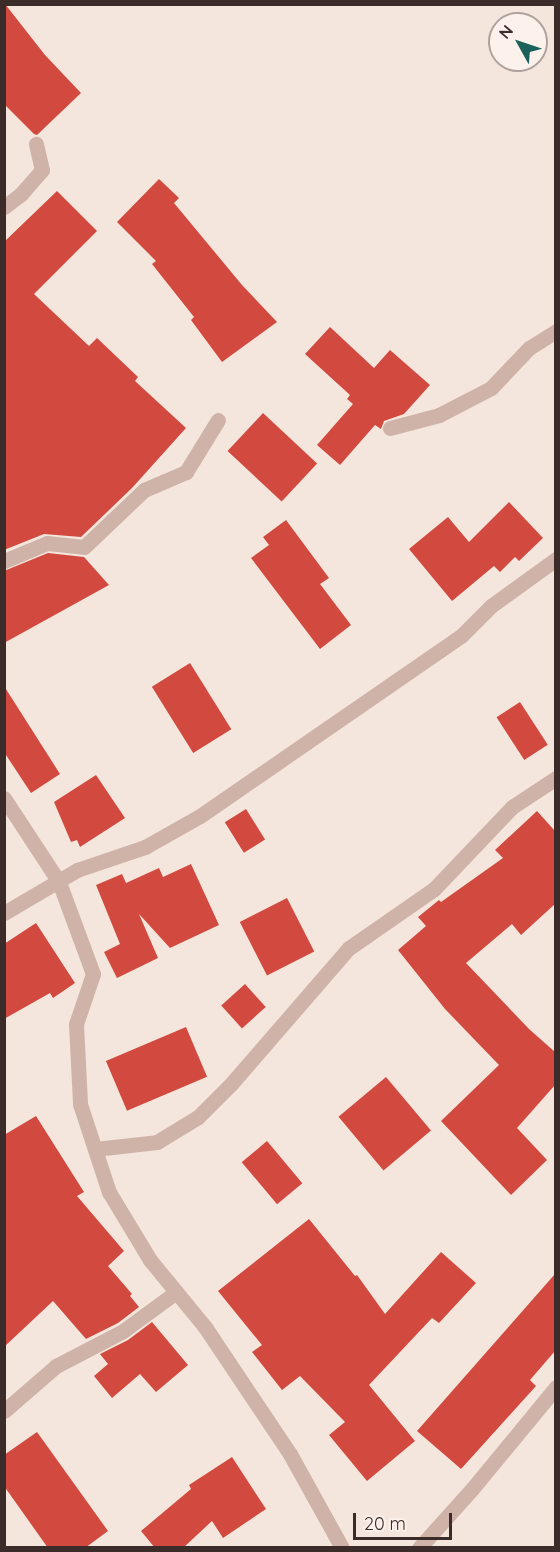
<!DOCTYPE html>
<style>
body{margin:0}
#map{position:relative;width:560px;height:1552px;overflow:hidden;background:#f5e6dd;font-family:Quicksand,sans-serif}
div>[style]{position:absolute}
.building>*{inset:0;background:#d24a3f;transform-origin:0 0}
.street>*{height:15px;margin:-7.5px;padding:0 7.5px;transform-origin:7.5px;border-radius:7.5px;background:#cfb3a8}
span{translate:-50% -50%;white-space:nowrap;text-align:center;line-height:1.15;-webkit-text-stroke:4.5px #fcf1eb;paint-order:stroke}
.frame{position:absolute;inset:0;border:6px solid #3b2b29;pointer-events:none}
.north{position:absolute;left:488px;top:12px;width:60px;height:60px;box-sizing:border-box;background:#fcf1eb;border:2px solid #afa29d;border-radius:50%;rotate:310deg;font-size:16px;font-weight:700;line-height:24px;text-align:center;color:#3b2b29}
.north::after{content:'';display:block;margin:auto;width:21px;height:27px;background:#19615a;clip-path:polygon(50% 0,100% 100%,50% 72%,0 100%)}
.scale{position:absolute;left:353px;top:1513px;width:99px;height:27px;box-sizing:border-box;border:3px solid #3b2b29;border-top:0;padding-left:8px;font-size:18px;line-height:21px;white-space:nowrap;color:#3b2b29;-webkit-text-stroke:4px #fcf1eb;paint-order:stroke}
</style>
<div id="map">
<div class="building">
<div style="clip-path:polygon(5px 4px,45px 55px,81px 93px,37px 135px,34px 134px,4px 104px)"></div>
<div style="clip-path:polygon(159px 179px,179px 198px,174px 203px,242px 285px,277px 322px,222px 362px,191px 320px,194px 317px,152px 264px,156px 261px,117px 222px)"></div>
<div style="clip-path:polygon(57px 191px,97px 231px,34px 294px,89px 346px,97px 338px,138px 377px,135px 381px,186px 428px,132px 488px,81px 537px,44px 534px,4px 550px,4px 242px)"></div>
<div style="clip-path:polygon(330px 327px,374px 368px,390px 350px,430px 385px,404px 414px,384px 421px,381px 429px,375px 425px,340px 465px,317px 445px,353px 404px,347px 399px,350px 395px,305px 354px)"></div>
<div style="left:263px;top:413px;width:74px;height:52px;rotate:43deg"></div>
<div style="clip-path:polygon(509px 502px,543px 538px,519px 561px,515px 557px,500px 572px,494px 566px,452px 601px,409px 549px,448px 517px,469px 542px)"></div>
<div style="clip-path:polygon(286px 520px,329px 578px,320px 584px,351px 625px,320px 649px,251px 558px,269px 545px,263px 537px)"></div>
<div style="clip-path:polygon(48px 553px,84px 557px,109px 585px,4px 643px,4px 571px)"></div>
<div style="left:190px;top:663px;width:78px;height:45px;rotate:58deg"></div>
<div style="clip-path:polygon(4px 686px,60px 774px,31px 793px,4px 752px)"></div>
<div style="left:520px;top:702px;width:51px;height:28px;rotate:57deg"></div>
<div style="clip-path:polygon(96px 775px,125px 818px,80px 847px,77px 840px,71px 842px,54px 802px)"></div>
<div style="left:246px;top:809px;width:36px;height:25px;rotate:58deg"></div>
<div style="clip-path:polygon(537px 811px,555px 831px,555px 904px,521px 935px,512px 924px,466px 963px,529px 1029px,555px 1052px,555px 1085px,517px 1128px,547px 1160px,511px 1195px,441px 1121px,499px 1065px,445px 1009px,398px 950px,426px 926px,418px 917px,439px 900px,441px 902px,503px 858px,495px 850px)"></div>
<div style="clip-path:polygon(191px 864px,219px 925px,170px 948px,139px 914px,158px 958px,117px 978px,104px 952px,120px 944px,96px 885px,122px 874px,126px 883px,159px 868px,163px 877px)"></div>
<div style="left:287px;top:898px;width:60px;height:53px;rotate:63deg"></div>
<div style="clip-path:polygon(36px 923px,75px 983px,53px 998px,50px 993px,4px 1019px,4px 944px)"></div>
<div style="left:245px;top:984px;width:31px;height:32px;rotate:48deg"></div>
<div style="left:186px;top:1027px;width:54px;height:87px;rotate:67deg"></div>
<div style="left:386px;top:1077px;width:70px;height:62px;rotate:50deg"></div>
<div style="clip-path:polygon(36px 1116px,84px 1192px,77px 1196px,124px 1251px,108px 1266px,132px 1294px,130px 1296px,139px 1307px,118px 1323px,86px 1339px,53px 1301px,4px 1347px,4px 1135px)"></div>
<div style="left:267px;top:1141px;width:55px;height:33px;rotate:50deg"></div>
<div style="clip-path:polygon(309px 1219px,355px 1276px,357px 1275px,385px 1314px,441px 1252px,476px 1283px,439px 1323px,432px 1318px,369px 1385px,415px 1441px,367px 1481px,329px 1435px,345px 1422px,300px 1376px,282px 1390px,252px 1352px,262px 1345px,218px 1291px)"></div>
<div style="clip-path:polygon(555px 1274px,555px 1351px,530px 1380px,536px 1386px,461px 1469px,417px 1431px)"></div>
<div style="clip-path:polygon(152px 1322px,188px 1365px,156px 1392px,140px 1374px,112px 1398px,94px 1376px,108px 1364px,100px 1354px,128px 1340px)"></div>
<div style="clip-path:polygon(37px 1432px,108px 1531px,85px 1548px,48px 1548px,4px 1486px,4px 1455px)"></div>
<div style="clip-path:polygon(232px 1457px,266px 1509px,223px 1538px,212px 1521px,183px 1548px,155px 1548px,141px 1531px,191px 1489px,189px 1485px)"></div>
</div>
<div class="street">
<div style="left:4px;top:207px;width:21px;rotate:-37deg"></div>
<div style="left:21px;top:194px;width:32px;rotate:-49deg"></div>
<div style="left:42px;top:170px;width:27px;rotate:-103deg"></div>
<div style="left:390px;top:428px;width:51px;rotate:-14.9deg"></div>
<div style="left:439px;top:415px;width:59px;rotate:-27.4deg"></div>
<div style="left:491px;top:388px;width:55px;rotate:-46.5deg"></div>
<div style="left:529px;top:348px;width:32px;rotate:-32deg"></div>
<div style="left:4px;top:561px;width:47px;rotate:-22.7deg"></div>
<div style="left:47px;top:543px;width:37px;rotate:6deg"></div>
<div style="left:84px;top:547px;width:83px;rotate:-43.5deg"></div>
<div style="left:144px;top:490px;width:46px;rotate:-23.2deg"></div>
<div style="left:186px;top:472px;width:61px;rotate:-58.4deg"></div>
<div style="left:4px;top:798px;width:100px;rotate:56.8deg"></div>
<div style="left:59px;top:882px;width:98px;rotate:69.7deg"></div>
<div style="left:93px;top:974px;width:53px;rotate:108.8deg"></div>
<div style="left:76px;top:1024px;width:80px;rotate:87.1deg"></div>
<div style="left:80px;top:1104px;width:93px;rotate:71.8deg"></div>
<div style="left:109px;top:1192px;width:79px;rotate:58.9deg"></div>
<div style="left:150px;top:1260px;width:87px;rotate:50.6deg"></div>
<div style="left:205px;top:1327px;width:153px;rotate:56.2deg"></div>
<div style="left:290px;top:1454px;width:107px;rotate:61deg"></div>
<div style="left:4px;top:913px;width:85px;rotate:-30.5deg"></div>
<div style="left:77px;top:870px;width:72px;rotate:-18.7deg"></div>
<div style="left:145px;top:847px;width:63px;rotate:-29.4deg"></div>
<div style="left:200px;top:816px;width:318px;rotate:-34.6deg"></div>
<div style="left:462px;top:635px;width:41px;rotate:-45deg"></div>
<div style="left:491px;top:606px;width:80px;rotate:-35.9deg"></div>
<div style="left:95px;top:1149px;width:62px;rotate:-6.4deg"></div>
<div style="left:157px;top:1142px;width:48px;rotate:-31.4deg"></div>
<div style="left:198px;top:1117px;width:47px;rotate:-45deg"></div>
<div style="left:231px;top:1084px;width:180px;rotate:-49.1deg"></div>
<div style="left:349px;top:948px;width:103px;rotate:-34.8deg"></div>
<div style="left:434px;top:889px;width:113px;rotate:-46.4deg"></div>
<div style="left:512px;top:807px;width:53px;rotate:-33.4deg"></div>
<div style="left:4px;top:1411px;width:69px;rotate:-40.9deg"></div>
<div style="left:56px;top:1366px;width:76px;rotate:-27.6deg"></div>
<div style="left:123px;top:1331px;width:66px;rotate:-36.3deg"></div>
<div style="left:419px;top:1548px;width:79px;rotate:-48.1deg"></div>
<div style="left:472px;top:1489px;width:132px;rotate:-50.5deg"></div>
</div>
<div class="frame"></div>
<div class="north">N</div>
<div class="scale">20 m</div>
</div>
